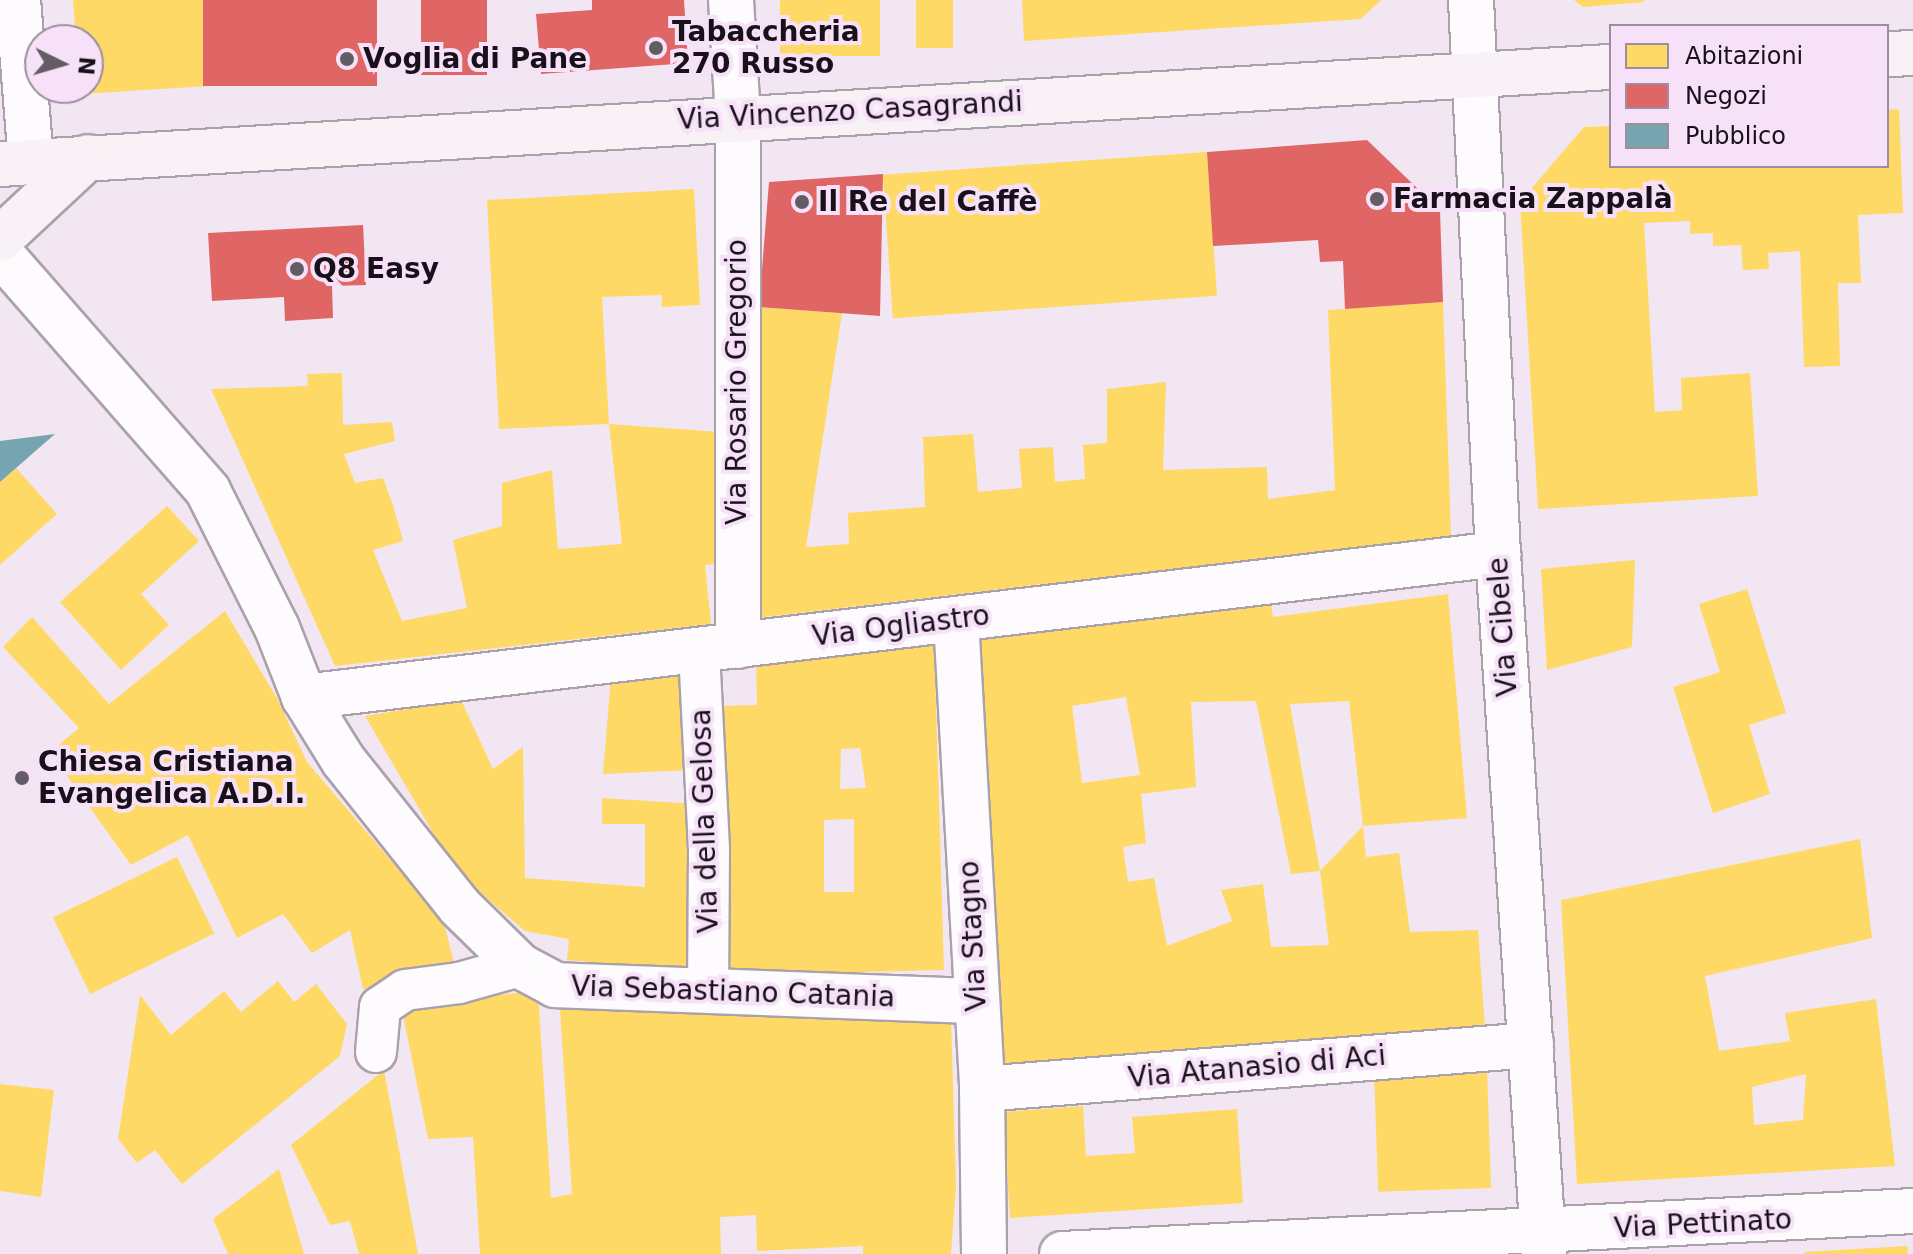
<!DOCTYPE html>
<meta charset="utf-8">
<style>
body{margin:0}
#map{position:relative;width:1913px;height:1254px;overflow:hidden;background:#f2e6f3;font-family:"DejaVu Sans",sans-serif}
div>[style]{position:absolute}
.homes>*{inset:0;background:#ffd966;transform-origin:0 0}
.shops>*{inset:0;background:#e06666;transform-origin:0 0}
.public>*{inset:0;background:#76a5af}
.roads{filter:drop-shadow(2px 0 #aaa1ab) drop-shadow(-2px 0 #aaa1ab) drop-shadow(0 2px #aaa1ab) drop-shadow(0 -2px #aaa1ab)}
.pedestrian>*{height:40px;margin:-20px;padding:0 20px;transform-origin:20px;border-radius:20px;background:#fdfbfd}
.minor>*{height:44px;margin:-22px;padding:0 22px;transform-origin:22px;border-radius:22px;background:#fdfbfd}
.tertiary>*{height:44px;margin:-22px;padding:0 22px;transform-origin:22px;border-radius:22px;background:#fdfbfd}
.secondary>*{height:44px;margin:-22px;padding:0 22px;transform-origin:22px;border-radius:22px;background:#f8f1f5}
.dots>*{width:22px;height:22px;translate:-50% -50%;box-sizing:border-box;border:4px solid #f6e1f8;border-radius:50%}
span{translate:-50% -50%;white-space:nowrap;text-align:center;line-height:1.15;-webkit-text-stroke:8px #f6e1f8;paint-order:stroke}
.poi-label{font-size:28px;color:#181119;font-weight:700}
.left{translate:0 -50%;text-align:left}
.street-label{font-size:28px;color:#181119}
.legend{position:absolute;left:1609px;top:24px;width:280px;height:144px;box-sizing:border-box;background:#f6e1f8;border:2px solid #9d8e9f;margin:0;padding:10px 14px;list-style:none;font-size:24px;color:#181119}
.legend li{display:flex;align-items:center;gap:16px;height:40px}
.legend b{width:40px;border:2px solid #9d8e9f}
.north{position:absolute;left:24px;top:24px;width:80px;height:80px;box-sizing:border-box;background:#f6e1f8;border:2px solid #9d8e9f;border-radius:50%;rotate:95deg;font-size:22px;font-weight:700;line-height:32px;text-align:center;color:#181119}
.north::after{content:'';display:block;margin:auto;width:28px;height:36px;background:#645c65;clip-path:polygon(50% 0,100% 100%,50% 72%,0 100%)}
</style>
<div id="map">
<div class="homes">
<div style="clip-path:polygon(73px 0,203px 0,209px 86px,81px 94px,80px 88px,88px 88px,88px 40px,76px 40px)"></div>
<div style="left:780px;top:0;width:100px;height:56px"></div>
<div style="left:916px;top:0;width:37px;height:48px"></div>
<div style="clip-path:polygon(1022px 0,1381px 0,1361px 19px,1024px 41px)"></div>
<div style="clip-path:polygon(1574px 0,1644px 0,1644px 2px,1583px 7px)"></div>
<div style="clip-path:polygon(1899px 109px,1903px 213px,1858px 215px,1861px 283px,1838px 283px,1840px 366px,1804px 367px,1800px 251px,1768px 253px,1769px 269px,1743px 270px,1741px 245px,1713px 246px,1713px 233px,1690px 234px,1690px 221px,1644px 223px,1655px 412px,1682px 410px,1681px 378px,1750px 373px,1758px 496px,1538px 509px,1520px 202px,1584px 127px,1611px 126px,1611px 166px,1887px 166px,1887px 110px)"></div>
<div style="left:1207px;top:152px;width:144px;height:325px;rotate:86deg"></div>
<div style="clip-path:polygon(694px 189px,700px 305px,662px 307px,662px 295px,602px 297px,609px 424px,499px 429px,487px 200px)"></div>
<div style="clip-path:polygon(1443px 302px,1451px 536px,756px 618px,759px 307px,842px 313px,806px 547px,849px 544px,848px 513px,925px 507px,923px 437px,973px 434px,978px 492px,1022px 488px,1019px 449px,1053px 447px,1055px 482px,1085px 479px,1083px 445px,1107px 443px,1107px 389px,1166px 382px,1163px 470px,1267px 467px,1268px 499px,1335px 490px,1328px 310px)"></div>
<div style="clip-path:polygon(342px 373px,343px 425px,392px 422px,395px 441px,344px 454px,355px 483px,383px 478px,393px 505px,403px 541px,373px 550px,402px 621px,467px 608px,453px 540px,502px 526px,502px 483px,552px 470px,558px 549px,622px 544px,609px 424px,720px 432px,722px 563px,705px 565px,711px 624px,335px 666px,211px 389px,308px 386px,307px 374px)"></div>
<div style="clip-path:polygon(16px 468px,57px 514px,0 565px,0 482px)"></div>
<div style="clip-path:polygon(167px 506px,199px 541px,141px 594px,169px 625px,121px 670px,60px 602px)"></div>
<div style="clip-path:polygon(1635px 560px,1632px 647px,1547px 670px,1541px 569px)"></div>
<div style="clip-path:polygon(1747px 589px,1786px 713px,1749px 725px,1770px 794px,1713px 813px,1673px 687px,1720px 672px,1699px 604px)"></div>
<div style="clip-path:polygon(evenodd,1448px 594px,1467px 818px,1363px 826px,1349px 701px,1290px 704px,1320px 871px,1363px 826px,1366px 857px,1399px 853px,1410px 932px,1478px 930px,1485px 1027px,992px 1066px,976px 635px,1271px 605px,1273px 617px,1448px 594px,1126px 697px,1140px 775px,1082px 783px,1072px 706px,1126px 697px,1448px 594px,1256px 701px,1291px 874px,1320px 871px,1329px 945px,1271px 947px,1263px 884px,1221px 890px,1232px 921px,1167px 946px,1154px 878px,1128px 882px,1123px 847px,1146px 843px,1141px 794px,1196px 787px,1191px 702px,1256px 701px)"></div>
<div style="clip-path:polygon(225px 611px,278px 700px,307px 762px,444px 923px,456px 971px,363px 989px,350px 930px,312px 953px,283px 914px,237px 938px,188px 835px,131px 865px,50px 752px,79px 728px,3px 647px,32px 617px,109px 704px)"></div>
<div style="clip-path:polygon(evenodd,934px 637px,944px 970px,731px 975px,719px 706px,757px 705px,756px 659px,934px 637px,860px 748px,866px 788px,840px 789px,841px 749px,860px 748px,934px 637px,854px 819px,854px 892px,824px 892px,824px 820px,854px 819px)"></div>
<div style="clip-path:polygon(684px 674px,690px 770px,603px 774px,611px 676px)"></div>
<div style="clip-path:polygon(461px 700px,493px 769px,523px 747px,525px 878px,645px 887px,645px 824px,602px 824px,602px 798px,696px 804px,696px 971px,567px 960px,569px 939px,525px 931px,456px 872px,365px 716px)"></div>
<div style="clip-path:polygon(evenodd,1860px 839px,1872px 938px,1705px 976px,1719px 1051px,1790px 1041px,1785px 1013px,1876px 999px,1895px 1166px,1577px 1184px,1561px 900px,1860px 839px,1806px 1074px,1803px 1120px,1754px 1125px,1752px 1087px,1806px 1074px)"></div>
<div style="left:177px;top:857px;width:85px;height:138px;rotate:64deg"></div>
<div style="clip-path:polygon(278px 981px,294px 1002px,316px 984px,347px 1024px,340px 1056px,182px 1184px,155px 1150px,137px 1163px,118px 1139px,140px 995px,171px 1035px,224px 991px,241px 1012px)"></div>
<div style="clip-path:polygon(538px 991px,551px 1198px,572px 1194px,560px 1010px,679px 1006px,951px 1018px,956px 1186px,951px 1254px,863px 1254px,863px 1246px,757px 1251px,756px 1215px,720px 1217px,721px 1254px,480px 1254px,473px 1137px,428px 1139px,401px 1005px)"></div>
<div style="clip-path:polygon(384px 1070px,394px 1123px,418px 1254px,359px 1254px,350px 1221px,330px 1225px,291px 1145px)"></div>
<div style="left:1487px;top:1070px;width:118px;height:113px;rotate:88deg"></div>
<div style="clip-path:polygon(0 1084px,54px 1090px,41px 1197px,0 1191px)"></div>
<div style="clip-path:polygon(1083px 1106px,1086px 1156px,1135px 1153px,1132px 1117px,1237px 1109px,1243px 1203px,1010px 1218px,1003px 1112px)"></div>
<div style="clip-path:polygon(279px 1169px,304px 1254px,228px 1254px,213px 1219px)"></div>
<div style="clip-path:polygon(1907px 1246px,1908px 1254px,1804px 1254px,1804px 1252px)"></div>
</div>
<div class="shops">
<div style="left:203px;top:0;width:174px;height:86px"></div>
<div style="left:421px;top:0;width:66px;height:75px"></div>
<div style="clip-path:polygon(592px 0,684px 0,688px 63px,541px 74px,536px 14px,592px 10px)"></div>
<div style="clip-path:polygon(1367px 140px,1440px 210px,1443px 302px,1345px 309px,1343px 261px,1320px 262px,1318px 240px,1213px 246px,1207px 152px)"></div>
<div style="clip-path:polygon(883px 174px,880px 316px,759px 307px,769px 182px)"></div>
<div style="clip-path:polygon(363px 225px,366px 285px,332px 286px,333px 318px,285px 321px,284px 297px,212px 301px,208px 233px)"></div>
</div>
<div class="public">
<div style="clip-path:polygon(55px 434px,16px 468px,0 482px,0 441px)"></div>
</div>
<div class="roads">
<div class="pedestrian">
<div style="left:699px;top:651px;width:199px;rotate:87.1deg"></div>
<div style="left:709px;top:850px;width:142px;rotate:90.4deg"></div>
<div style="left:376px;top:1052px;width:45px;rotate:-84.9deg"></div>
<div style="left:380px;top:1007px;width:30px;rotate:-34deg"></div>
<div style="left:405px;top:990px;width:54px;rotate:-7.4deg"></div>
<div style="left:459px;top:983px;width:63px;rotate:-15.6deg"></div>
</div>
<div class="minor">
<div style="left:731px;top:0;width:118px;rotate:86.6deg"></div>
<div style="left:738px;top:118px;width:528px;rotate:90deg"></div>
<div style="left:0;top:253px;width:316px;rotate:48.8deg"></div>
<div style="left:208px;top:491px;width:153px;rotate:63.3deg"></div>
<div style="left:277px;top:628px;width:74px;rotate:68.6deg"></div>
<div style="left:304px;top:697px;width:74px;rotate:58.2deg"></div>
<div style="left:343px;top:760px;width:186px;rotate:51.5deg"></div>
<div style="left:459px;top:906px;width:86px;rotate:44.5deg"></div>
<div style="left:520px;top:966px;width:40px;rotate:28deg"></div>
<div style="left:555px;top:985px;width:421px;rotate:2.2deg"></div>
<div style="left:956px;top:619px;width:471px;rotate:86.8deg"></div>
<div style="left:982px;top:1089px;width:165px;rotate:89.3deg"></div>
<div style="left:304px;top:697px;width:1203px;rotate:-6.83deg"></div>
<div style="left:982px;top:1089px;width:551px;rotate:-4.58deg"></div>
<div style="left:1062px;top:1254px;width:852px;rotate:-2.89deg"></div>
</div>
<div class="tertiary">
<div style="left:18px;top:0;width:162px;rotate:85.4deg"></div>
<div style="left:1471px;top:0;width:555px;rotate:87.21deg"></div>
<div style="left:1498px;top:554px;width:702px;rotate:86.24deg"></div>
</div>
<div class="secondary">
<div style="left:1887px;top:54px;width:26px;rotate:-2deg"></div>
<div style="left:0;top:164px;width:1614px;rotate:-3.45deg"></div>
<div style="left:0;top:239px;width:120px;rotate:-43deg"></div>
</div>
</div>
<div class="dots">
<div style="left:656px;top:48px;background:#645c65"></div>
<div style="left:347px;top:59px;background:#645c65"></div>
<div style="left:1377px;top:199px;background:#645c65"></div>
<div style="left:802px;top:202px;background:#645c65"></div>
<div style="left:297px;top:269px;background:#645c65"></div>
<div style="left:22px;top:778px;background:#645c65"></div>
</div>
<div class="poi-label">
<span class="left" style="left:672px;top:48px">Tabaccheria<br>270 Russo</span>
<span class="left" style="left:363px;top:59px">Voglia di Pane</span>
<span class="left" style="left:1393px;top:199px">Farmacia Zappalà</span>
<span class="left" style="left:818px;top:202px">Il Re del Caffè</span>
<span class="left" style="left:313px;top:269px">Q8 Easy</span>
<span class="left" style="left:38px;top:778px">Chiesa Cristiana<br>Evangelica A.D.I.</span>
</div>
<div class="street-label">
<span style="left:850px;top:111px;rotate:-3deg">Via Vincenzo Casagrandi</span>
<span style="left:737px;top:382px;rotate:-90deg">Via Rosario Gregorio</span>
<span style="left:901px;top:626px;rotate:-7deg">Via Ogliastro</span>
<span style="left:1503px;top:627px;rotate:-94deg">Via Cibele</span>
<span style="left:705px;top:821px;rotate:-92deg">Via della Gelosa</span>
<span style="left:973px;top:936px;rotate:-93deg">Via Stagno</span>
<span style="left:733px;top:992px;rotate:2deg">Via Sebastiano Catania</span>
<span style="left:1257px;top:1067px;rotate:-5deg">Via Atanasio di Aci</span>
<span style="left:1703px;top:1224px;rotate:-3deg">Via Pettinato</span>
</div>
<ul class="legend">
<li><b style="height:22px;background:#ffd966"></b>Abitazioni</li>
<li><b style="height:22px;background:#e06666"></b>Negozi</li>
<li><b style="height:22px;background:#76a5af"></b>Pubblico</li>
</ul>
<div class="north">N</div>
</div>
